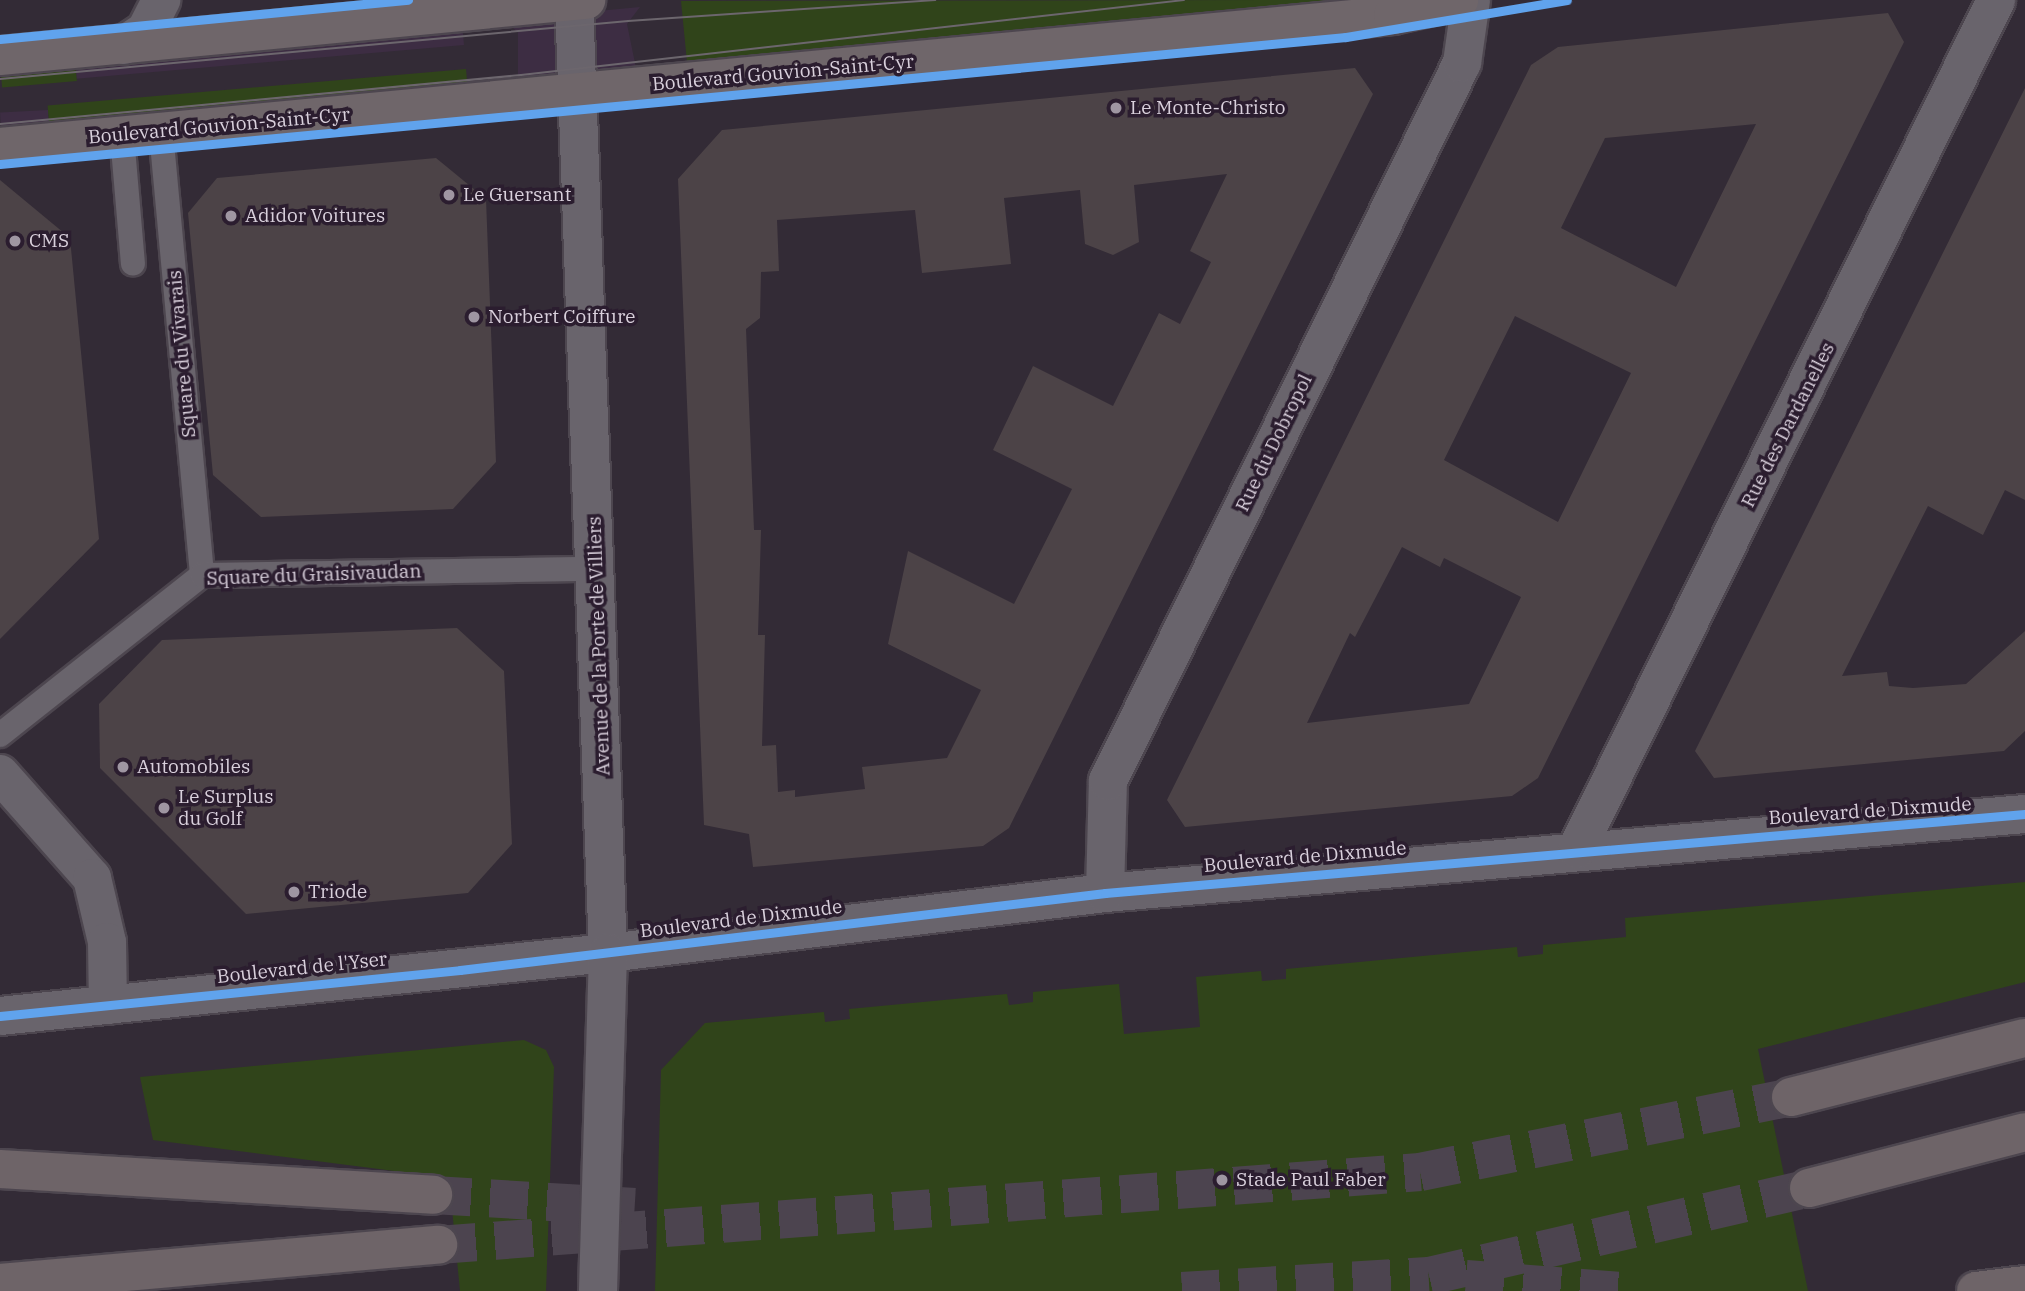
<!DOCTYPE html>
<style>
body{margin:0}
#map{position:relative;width:2025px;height:1291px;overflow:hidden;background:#332b36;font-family:"IBM Plex Serif",serif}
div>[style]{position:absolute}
.built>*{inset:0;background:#3d2d43;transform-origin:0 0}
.green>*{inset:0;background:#30441a;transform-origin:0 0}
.building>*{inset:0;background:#4c4347}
.trunk-tunnel>*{height:38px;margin-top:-19px;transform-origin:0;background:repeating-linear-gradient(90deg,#4c444f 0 38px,transparent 0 57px)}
.roads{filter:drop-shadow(2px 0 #4d464f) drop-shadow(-2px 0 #4d464f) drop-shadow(0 2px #4d464f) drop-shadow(0 -2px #4d464f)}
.service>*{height:24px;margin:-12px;padding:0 12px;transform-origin:12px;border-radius:12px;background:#69646c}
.minor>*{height:38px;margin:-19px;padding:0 19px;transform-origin:19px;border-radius:19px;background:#69646c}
.tertiary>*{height:38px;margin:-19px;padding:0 19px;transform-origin:19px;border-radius:19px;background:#69646c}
.primary>*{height:38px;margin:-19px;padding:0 19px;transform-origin:19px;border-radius:19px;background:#6f666a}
.trunk>*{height:38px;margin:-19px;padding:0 19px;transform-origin:19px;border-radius:19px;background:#6e6468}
.tram>*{height:2px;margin:-1px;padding:0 1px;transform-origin:1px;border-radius:1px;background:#6c666d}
.cycleway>*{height:9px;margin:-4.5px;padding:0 4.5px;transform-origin:4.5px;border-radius:4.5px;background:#60a3ed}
.dots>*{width:19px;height:19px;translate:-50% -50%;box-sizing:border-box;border:4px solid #2b1d2f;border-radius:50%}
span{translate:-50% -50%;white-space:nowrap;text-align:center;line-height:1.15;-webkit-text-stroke:7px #2b1d2f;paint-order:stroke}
.street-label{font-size:19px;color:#d9d0dc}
.poi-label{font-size:19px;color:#d9d0dc}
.left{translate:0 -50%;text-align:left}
</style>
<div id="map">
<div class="built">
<div style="clip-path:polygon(640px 7px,627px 24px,636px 68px,518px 80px,518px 32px,503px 20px)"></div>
<div style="left:462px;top:22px;width:23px;height:389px;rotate:85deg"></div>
<div style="left:48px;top:110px;width:22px;height:48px;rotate:87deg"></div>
</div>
<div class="green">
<div style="clip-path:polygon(1327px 0,1328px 10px,688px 72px,681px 1px)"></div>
<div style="left:75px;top:60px;width:21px;height:75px;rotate:85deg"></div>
<div style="left:466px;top:69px;width:23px;height:420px;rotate:85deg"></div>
<div style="clip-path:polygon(2025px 882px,2025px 982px,1758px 1049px,1808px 1291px,655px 1291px,661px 1070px,705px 1023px,824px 1012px,825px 1022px,850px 1019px,849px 1009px,1007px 994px,1009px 1005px,1033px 1002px,1033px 992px,1119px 984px,1124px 1034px,1200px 1027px,1196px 977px,1261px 971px,1262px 981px,1286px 979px,1286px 969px,1517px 947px,1518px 957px,1543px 954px,1543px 945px,1626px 937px,1625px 918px)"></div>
<div style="clip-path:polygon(524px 1040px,546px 1050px,554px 1067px,546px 1291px,460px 1291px,449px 1178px,153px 1140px,140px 1077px)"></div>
</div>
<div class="building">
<div style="clip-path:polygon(evenodd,1888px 13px,1904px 42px,1538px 778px,1512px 796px,1185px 827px,1167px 800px,1531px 65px,1558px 47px,1888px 13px,1756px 124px,1676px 287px,1561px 228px,1605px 138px,1756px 124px,1888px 13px,1515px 316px,1631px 373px,1558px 522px,1444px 460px,1515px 316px,1888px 13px,1402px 547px,1440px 567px,1444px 558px,1521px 597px,1469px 704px,1307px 723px,1350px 633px,1355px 637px,1402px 547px)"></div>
<div style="clip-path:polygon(evenodd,1355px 68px,1373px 94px,1009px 828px,983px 846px,753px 867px,749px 834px,704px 825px,678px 179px,722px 130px,1355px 68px,1227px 174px,1190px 251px,1211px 262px,1180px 324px,1159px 313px,1113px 406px,1033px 366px,993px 450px,1072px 489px,1014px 604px,908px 551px,888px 644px,981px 690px,947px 758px,862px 767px,865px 789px,795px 797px,795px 790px,778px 792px,776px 745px,762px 746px,765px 635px,758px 635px,761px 530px,754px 530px,746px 329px,760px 318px,761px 272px,779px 271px,777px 220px,915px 210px,922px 273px,1011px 264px,1004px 198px,1080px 190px,1085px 244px,1113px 255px,1139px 242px,1134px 185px,1227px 174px)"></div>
<div style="clip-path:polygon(2025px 88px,2025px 500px,2005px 490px,1983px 535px,1928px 506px,1842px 676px,1887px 672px,1889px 686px,1913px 688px,1966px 684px,2025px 631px,2025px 731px,2004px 751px,1714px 778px,1695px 751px)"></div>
<div style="clip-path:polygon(436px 158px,486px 199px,496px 462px,453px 509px,261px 517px,213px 475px,188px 213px,217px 178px)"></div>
<div style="clip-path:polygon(0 180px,70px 238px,99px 539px,0 639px)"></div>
<div style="clip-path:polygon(457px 628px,504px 671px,512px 844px,468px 893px,246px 914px,100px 768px,99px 704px,162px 640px)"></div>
</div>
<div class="trunk-tunnel">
<div style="left:433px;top:1195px;width:202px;rotate:3.4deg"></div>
<div style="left:438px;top:1245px;width:985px;rotate:-4.25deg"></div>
<div style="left:1420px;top:1172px;width:379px;rotate:-11.4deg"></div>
<div style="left:1466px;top:1279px;width:155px;rotate:4.4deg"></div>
<div style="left:1182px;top:1291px;width:247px;rotate:-3.5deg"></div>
<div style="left:1429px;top:1276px;width:390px;rotate:-13deg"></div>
</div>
<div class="roads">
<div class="service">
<div style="left:161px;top:132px;width:445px;rotate:84.7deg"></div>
<div style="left:122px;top:136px;width:128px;rotate:85.1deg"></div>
<div style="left:0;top:735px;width:258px;rotate:-38.4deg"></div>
<div style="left:202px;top:575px;width:396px;rotate:-0.9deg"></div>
</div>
<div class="minor">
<div style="left:574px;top:0;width:954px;rotate:87.96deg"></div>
<div style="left:608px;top:953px;width:501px;rotate:-6.88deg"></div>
<div style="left:1105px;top:893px;width:923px;rotate:-4.91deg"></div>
<div style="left:124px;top:45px;width:27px;rotate:-34deg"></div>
<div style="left:146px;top:30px;width:34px;rotate:-63deg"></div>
<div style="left:0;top:774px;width:139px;rotate:48.5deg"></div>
<div style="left:92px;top:878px;width:66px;rotate:76.8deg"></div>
<div style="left:107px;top:942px;width:63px;rotate:89.1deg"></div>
<div style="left:1577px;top:849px;width:947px;rotate:-63.73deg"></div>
<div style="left:1105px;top:893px;width:112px;rotate:-88.5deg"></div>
<div style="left:1108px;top:781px;width:801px;rotate:-63.76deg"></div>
<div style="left:1462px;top:63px;width:64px;rotate:-81.9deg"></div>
</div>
<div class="tertiary">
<div style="left:0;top:1016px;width:611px;rotate:-5.92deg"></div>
<div style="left:608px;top:953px;width:338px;rotate:91.7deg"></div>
</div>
<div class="primary">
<div style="left:0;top:56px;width:589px;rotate:-5.46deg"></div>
<div style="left:0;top:147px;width:1399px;rotate:-5.41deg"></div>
<div style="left:1393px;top:15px;width:68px;rotate:-12.8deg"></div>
</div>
<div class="trunk">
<div style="left:1791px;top:1097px;width:241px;rotate:-14.2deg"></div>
<div style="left:0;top:1169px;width:434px;rotate:3.4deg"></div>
<div style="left:1809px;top:1188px;width:223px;rotate:-14.5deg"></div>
<div style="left:0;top:1283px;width:440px;rotate:-5deg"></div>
<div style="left:1976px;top:1291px;width:49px;rotate:-7deg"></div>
</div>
</div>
<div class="tram">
<div style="left:0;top:79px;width:631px;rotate:-5.28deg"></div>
<div style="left:628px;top:21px;width:308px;rotate:-3.9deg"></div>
<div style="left:0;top:124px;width:523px;rotate:-5.37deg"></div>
<div style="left:521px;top:75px;width:667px;rotate:-6.45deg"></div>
</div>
<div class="cycleway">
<div style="left:0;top:39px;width:410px;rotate:-5.5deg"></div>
<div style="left:0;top:164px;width:1352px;rotate:-5.39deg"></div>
<div style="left:1346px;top:37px;width:224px;rotate:-9.5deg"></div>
<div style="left:0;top:1016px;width:462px;rotate:-5.7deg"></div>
<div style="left:460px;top:970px;width:650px;rotate:-6.81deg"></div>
<div style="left:1105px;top:893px;width:923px;rotate:-4.91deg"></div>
</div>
<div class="dots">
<div style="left:1116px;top:108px;background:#9f96a2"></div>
<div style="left:449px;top:195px;background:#9f96a2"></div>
<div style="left:231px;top:216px;background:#9f96a2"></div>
<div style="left:15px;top:241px;background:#9f96a2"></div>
<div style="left:474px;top:317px;background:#9f96a2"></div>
<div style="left:123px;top:767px;background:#9f96a2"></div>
<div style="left:164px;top:808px;background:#9f96a2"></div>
<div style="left:294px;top:892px;background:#9f96a2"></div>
<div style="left:1222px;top:1180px;background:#9f96a2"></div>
</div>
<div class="street-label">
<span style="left:783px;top:73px;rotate:-5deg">Boulevard Gouvion-Saint-Cyr</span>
<span style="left:219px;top:126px;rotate:-5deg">Boulevard Gouvion-Saint-Cyr</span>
<span style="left:182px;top:354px;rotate:-95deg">Square du Vivarais</span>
<span style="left:1788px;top:425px;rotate:-63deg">Rue des Dardanelles</span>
<span style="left:1274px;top:443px;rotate:-64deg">Rue du Dobropol</span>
<span style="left:314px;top:575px;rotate:-2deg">Square du Graisivaudan</span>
<span style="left:599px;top:646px;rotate:-92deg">Avenue de la Porte de Villiers</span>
<span style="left:1870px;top:811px;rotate:-4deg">Boulevard de Dixmude</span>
<span style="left:1305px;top:857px;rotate:-5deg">Boulevard de Dixmude</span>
<span style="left:741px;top:919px;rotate:-7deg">Boulevard de Dixmude</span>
<span style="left:302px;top:968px;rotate:-6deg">Boulevard de l'Yser</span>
</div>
<div class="poi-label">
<span class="left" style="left:1130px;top:108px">Le Monte-Christo</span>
<span class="left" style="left:463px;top:195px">Le Guersant</span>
<span class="left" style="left:245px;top:216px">Adidor Voitures</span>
<span class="left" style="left:29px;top:241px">CMS</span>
<span class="left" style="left:488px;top:317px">Norbert Coiffure</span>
<span class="left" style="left:137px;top:767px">Automobiles</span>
<span class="left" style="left:178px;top:808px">Le Surplus<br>du Golf</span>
<span class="left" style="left:308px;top:892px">Triode</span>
<span class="left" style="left:1236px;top:1180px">Stade Paul Faber</span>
</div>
</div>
